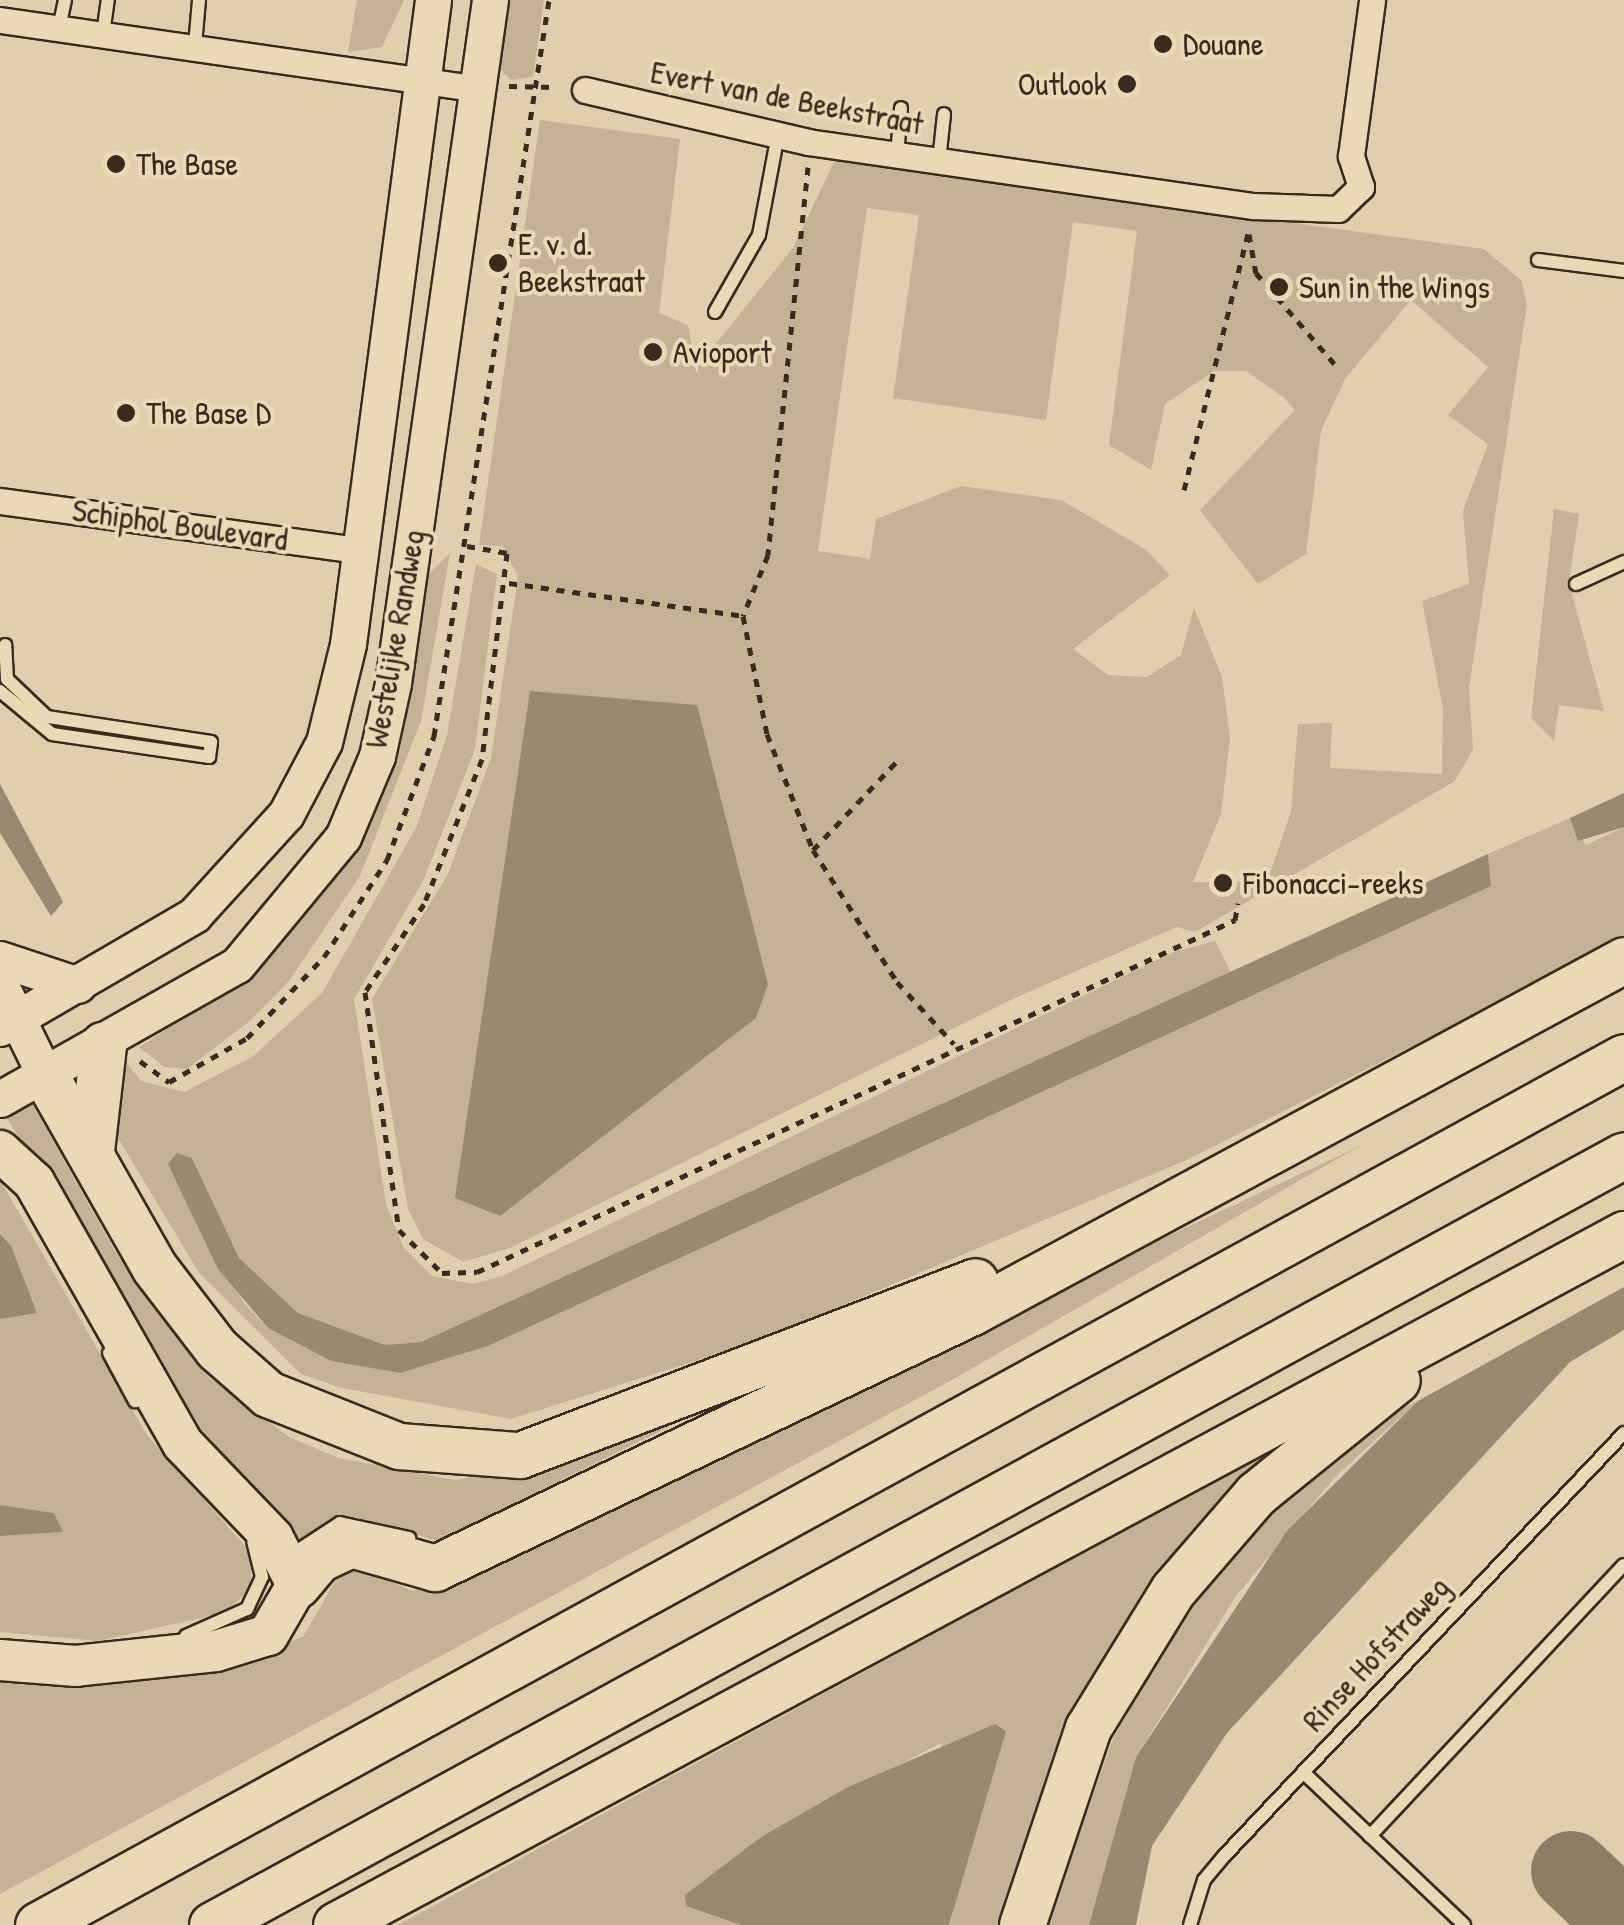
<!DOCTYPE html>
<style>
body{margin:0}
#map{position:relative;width:1624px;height:1925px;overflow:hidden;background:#e0ceac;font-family:"Patrick Hand",sans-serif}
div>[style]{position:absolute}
.green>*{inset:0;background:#c5b294}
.water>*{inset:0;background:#9a8870}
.taxiway>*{height:80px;margin:-40px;padding:0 40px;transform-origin:40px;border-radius:40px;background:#8e7c65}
.path>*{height:5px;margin-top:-2.5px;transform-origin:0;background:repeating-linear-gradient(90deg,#3b2a1e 0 8px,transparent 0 16px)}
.roads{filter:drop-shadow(2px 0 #3b2a1e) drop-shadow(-2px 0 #3b2a1e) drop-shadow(0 2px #3b2a1e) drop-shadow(0 -2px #3b2a1e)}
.lane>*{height:12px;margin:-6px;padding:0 6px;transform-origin:6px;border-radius:6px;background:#ebd8b5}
.street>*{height:25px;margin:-12.5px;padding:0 12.5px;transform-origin:12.5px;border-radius:12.5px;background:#ebd8b5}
.secondary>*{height:35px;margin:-17.5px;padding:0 17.5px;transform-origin:17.5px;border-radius:17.5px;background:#ebd8b5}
.primary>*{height:40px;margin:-20px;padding:0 20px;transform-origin:20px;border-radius:20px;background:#ebd8b5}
.highway>*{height:45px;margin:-22.5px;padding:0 22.5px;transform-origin:22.5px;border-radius:22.5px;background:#ebd8b5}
.dots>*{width:28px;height:28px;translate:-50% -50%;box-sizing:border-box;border:5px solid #ebd8b5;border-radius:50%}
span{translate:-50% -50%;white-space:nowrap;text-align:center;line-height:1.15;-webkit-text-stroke:8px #ebd8b5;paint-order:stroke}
.poi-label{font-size:32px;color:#3b2a1e}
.left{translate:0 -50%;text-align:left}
.right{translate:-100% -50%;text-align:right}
.street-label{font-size:32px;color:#3b2a1e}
</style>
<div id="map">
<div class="green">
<div style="clip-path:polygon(357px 0,404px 0,382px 47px,348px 52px)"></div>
<div style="clip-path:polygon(510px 0,544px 0,533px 77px,511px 80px,499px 68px)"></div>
<div style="clip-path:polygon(evenodd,540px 120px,680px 139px,659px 313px,688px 325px,696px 368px,793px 248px,835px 160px,1484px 249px,1521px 280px,1527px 304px,1469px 688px,1473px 749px,1455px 781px,1195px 932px,1177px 927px,1015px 998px,510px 1248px,463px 1262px,423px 1239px,408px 1209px,372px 999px,448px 874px,491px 758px,518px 577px,503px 546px,479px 545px,540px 120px,867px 208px,919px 215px,893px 398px,1046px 420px,1073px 222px,1137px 231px,1109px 445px,1151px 470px,1165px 404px,1214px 371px,1246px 371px,1283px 397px,1295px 410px,1200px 510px,1258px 584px,1306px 554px,1321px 431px,1345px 379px,1411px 300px,1488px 367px,1448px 415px,1488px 444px,1463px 511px,1469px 584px,1422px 601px,1443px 709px,1442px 774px,1330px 768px,1332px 723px,1298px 724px,1291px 812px,1267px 882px,1193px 882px,1221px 814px,1230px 738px,1222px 677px,1194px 608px,1181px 655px,1147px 677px,1108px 675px,1073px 649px,1170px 575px,1145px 549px,1061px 500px,961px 486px,876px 519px,870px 559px,818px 551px,867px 208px)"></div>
<div style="clip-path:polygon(1554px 509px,1579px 514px,1569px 583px,1604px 711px,1559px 705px,1554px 741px,1531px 718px)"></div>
<div style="clip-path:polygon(450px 553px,421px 721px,360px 876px,289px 981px,250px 1021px,187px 1069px,164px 1067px,139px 1047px,259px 970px,357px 841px,406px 698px,427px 576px)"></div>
<div style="clip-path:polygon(476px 564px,497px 574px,475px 749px,424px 879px,354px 999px,386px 1204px,403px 1247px,432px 1276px,473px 1284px,502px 1276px,1174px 952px,1215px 941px,1231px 972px,421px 1342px,385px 1345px,298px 1313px,239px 1258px,192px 1158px,168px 1164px,244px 1303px,268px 1328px,331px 1361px,400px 1373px,488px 1346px,1491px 886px,1488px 854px,1570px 818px,1586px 845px,1624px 827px,1624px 939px,1189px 1159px,756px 1342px,511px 1419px,342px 1388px,301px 1374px,200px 1274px,115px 1133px,120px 1054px,141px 1081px,184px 1092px,252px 1057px,322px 993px,417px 826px,447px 735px)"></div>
<div style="clip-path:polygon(31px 1102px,116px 1253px,209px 1377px,289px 1437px,339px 1458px,455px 1480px,516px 1471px,731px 1396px,438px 1541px,355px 1517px,288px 1544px,214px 1466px,30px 1157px,6px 1116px)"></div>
<div style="clip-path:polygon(1360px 1146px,950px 1381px,0 1894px,0 1673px,235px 1660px,303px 1637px,338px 1576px,361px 1570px,413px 1591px)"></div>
<div style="clip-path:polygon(0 1180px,147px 1435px,252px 1554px,250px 1589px,227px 1612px,98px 1641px,0 1632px,0 1536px,63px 1532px,54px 1513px,0 1505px,0 1319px,36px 1313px,0 1234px)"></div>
<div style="clip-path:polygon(1418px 1401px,1335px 1477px,1236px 1596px,1136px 1757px,1089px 1925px,1048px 1925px,1112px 1741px,1191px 1603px,1277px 1502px,1374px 1421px)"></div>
<div style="clip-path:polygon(1287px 1442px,1209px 1519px,1005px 1925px,950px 1925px,970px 1834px,941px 1743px,761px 1837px,686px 1906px,741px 1925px,398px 1925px)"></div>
</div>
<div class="water">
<div style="clip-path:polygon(530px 691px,697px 705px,768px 984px,756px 1018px,500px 1216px,455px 1198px)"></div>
<div style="clip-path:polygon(0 784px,63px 902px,51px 916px,0 833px)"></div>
<div style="clip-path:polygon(1624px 793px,1624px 827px,1578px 841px,1570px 818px)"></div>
<div style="clip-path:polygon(1488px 854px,1491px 886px,488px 1346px,400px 1373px,331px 1361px,268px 1328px,218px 1269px,168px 1164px,177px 1153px,192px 1158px,239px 1258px,298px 1313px,385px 1345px,421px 1342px)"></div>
<div style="clip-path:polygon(0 1234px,11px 1246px,37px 1313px,0 1319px)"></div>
<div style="clip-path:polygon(1624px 1287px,1624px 1330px,1570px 1362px,1227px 1733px,1152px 1846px,1136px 1925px,1089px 1925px,1136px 1757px,1287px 1531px,1418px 1401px)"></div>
<div style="clip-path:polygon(0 1505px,54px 1513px,63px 1532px,0 1536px)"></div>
<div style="clip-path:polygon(995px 1724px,1006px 1731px,949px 1925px,741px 1925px,686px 1906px,685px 1895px,761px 1837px,848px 1787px)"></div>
</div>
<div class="taxiway">
<div style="left:1571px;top:1871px;width:73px;rotate:43.3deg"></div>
</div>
<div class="path">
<div style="left:509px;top:86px;width:48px;rotate:1.2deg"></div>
<div style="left:808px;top:167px;width:390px;rotate:95.9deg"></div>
<div style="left:768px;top:555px;width:66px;rotate:112.3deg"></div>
<div style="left:743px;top:616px;width:120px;rotate:78.5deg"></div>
<div style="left:767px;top:734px;width:125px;rotate:68.4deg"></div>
<div style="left:813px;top:850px;width:156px;rotate:57.5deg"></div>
<div style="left:897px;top:982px;width:84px;rotate:47.4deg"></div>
<div style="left:1249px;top:234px;width:40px;rotate:80deg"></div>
<div style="left:1256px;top:273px;width:127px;rotate:49.2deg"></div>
<div style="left:1184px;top:490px;width:264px;rotate:-76deg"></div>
<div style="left:467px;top:546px;width:41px;rotate:9.9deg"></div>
<div style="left:507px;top:553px;width:208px;rotate:96.9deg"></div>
<div style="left:482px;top:759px;width:156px;rotate:111.8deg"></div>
<div style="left:424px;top:904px;width:106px;rotate:123.8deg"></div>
<div style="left:365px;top:992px;width:240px;rotate:81.9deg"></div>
<div style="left:399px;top:1230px;width:61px;rotate:45deg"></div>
<div style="left:442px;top:1273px;width:35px;rotate:-2deg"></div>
<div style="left:477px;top:1272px;width:836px;rotate:-24.91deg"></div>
<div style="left:1235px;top:920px;width:17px;rotate:-80deg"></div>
<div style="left:509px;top:583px;width:236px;rotate:8deg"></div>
<div style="left:813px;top:850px;width:125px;rotate:-46.6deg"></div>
<div style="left:140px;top:1061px;width:36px;rotate:36deg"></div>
<div style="left:169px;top:1082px;width:90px;rotate:-29.4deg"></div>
<div style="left:247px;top:1038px;width:112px;rotate:-46.5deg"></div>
<div style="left:324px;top:957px;width:116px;rotate:-57deg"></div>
<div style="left:387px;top:860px;width:133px;rotate:-69.2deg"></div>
<div style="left:434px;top:736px;width:745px;rotate:-81.12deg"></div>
</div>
<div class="roads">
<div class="lane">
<div style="left:59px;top:28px;width:29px;rotate:-78deg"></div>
<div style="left:103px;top:34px;width:34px;rotate:-82deg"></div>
<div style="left:195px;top:45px;width:45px;rotate:-84.9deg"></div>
<div style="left:897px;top:155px;width:47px;rotate:-85.1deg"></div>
<div style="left:939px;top:161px;width:47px;rotate:-83.9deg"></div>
<div style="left:1538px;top:260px;width:87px;rotate:7.3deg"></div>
<div style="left:715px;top:312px;width:89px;rotate:-60.3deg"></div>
<div style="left:759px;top:235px;width:103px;rotate:-79.3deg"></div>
<div style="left:1576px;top:584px;width:53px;rotate:-24.6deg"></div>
<div style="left:0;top:691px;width:67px;rotate:39.6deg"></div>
<div style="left:52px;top:734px;width:159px;rotate:8.3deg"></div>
<div style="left:209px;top:757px;width:15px;rotate:-82deg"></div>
<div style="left:211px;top:742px;width:166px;rotate:-171.3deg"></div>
<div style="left:47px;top:717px;width:55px;rotate:-136.5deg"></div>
<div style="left:7px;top:679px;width:34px;rotate:-93deg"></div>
<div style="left:109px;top:1353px;width:55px;rotate:61.6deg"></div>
<div style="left:288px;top:1557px;width:62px;rotate:-33.2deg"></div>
<div style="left:340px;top:1523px;width:71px;rotate:12.3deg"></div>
<div style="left:186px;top:1636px;width:67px;rotate:-23.9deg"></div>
<div style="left:247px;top:1609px;width:35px;rotate:-65deg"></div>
<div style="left:262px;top:1577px;width:36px;rotate:-104deg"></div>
<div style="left:1303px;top:1772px;width:222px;rotate:43.5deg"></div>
<div style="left:1370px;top:1836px;width:371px;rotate:-46.9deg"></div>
<div style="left:1190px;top:1925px;width:47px;rotate:-72.7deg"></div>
<div style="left:1204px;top:1880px;width:33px;rotate:-50deg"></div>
<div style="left:1225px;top:1855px;width:581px;rotate:-46.6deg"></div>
</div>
<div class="street">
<div style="left:0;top:20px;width:482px;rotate:8.2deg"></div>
<div style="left:585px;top:90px;width:229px;rotate:13.1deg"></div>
<div style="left:808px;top:142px;width:450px;rotate:8.2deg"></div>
<div style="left:1253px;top:206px;width:85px;rotate:2deg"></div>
<div style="left:1338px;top:209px;width:32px;rotate:-44deg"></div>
<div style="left:1361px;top:187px;width:33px;rotate:-108deg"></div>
<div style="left:1351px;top:156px;width:157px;rotate:-82.3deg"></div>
<div style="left:0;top:501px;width:362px;rotate:7.8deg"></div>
</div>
<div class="secondary">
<div style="left:0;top:959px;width:82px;rotate:18.4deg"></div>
<div style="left:0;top:984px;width:102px;rotate:63.7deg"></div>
<div style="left:0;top:1028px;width:225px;rotate:-30.2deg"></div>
<div style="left:194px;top:915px;width:137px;rotate:-47.7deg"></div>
<div style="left:286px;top:814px;width:81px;rotate:-62.2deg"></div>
<div style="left:324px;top:742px;width:101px;rotate:-76.2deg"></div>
<div style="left:348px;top:644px;width:650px;rotate:-82.48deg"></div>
<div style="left:0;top:1099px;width:272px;rotate:-29.5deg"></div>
<div style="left:237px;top:965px;width:166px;rotate:-50.4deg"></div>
<div style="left:343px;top:837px;width:88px;rotate:-67.2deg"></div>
<div style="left:377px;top:756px;width:75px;rotate:-77.6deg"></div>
<div style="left:393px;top:683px;width:690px;rotate:-81.92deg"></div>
</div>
<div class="primary">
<div style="left:0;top:1151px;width:46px;rotate:42.4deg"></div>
<div style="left:34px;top:1182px;width:301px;rotate:60.4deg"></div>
<div style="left:183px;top:1444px;width:130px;rotate:46.2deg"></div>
<div style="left:273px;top:1538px;width:53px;rotate:62.9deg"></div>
<div style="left:297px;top:1585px;width:58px;rotate:120.1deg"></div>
<div style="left:268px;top:1635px;width:54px;rotate:162.9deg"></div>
<div style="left:216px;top:1651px;width:141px;rotate:173.9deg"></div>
<div style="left:76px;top:1666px;width:76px;rotate:-175.5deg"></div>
</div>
<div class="highway">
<div style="left:45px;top:1075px;width:221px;rotate:60.4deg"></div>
<div style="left:154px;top:1267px;width:103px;rotate:52.5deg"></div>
<div style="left:217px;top:1349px;width:68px;rotate:41.4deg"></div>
<div style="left:268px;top:1394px;width:141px;rotate:21.7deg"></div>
<div style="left:399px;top:1446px;width:121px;rotate:4.3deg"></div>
<div style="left:520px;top:1455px;width:487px;rotate:-20.9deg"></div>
<div style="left:91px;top:1151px;width:107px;rotate:-83.5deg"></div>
<div style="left:297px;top:1585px;width:34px;rotate:-50deg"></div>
<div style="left:319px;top:1559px;width:35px;rotate:-25deg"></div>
<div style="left:351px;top:1544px;width:87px;rotate:15.9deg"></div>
<div style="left:435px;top:1568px;width:595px;rotate:-25.49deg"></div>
<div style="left:972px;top:1312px;width:741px;rotate:-28.36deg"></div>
<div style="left:38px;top:1925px;width:1808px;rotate:-28.69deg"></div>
<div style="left:212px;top:1925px;width:1608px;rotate:-28.6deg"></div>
<div style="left:336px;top:1925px;width:1462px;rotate:-28.21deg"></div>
<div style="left:1022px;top:1925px;width:208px;rotate:-71.5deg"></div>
<div style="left:1088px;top:1728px;width:162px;rotate:-58.4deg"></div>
<div style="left:1173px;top:1590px;width:127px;rotate:-49.2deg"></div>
<div style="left:1256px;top:1494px;width:181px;rotate:-39deg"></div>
</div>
</div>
<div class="dots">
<div style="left:1163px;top:44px;background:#3b2a1e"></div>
<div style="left:1127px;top:84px;background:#3b2a1e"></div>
<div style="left:116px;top:164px;background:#3b2a1e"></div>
<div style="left:498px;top:263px;background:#3b2a1e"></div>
<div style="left:1279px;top:287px;background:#3b2a1e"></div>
<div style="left:653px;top:352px;background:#3b2a1e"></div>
<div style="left:126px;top:413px;background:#3b2a1e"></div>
<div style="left:1223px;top:883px;background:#3b2a1e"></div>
</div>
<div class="poi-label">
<span class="left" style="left:1183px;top:44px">Douane</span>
<span class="right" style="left:1107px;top:84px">Outlook</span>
<span class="left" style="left:136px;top:164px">The Base</span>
<span class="left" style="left:518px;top:263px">E. v. d.<br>Beekstraat</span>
<span class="left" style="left:1299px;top:287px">Sun in the Wings</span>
<span class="left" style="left:673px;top:352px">Avioport</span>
<span class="left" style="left:146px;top:413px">The Base D</span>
<span class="left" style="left:1243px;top:883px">Fibonacci-reeks</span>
</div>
<div class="street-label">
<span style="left:787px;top:98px;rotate:11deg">Evert van de Beekstraat</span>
<span style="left:180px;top:525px;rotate:8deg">Schiphol Boulevard</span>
<span style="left:395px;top:639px;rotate:-80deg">Westelijke Randweg</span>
<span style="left:1376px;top:1654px;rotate:-47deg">Rinse Hofstraweg</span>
</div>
</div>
